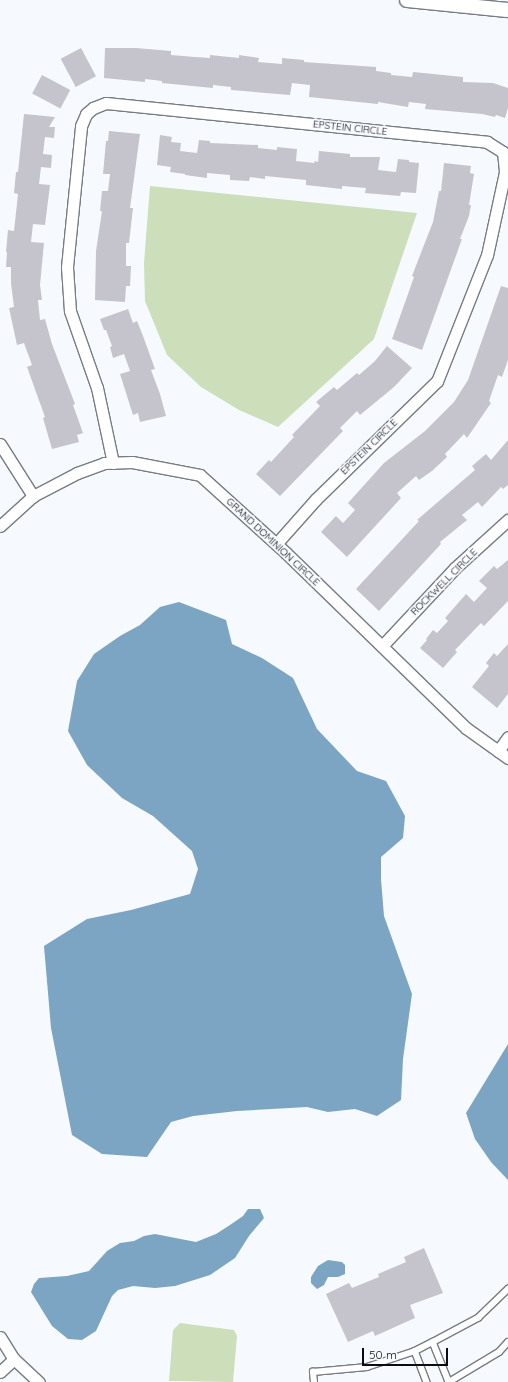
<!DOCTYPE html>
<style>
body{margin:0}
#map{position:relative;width:508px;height:1382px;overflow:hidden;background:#f6faff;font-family:Quicksand,sans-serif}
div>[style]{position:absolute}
.green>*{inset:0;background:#cddeba}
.water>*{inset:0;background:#7ba5c2}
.building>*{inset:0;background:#c5c3cc;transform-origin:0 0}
.roads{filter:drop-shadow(1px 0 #767c83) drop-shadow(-1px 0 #767c83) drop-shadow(0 1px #767c83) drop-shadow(0 -1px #767c83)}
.service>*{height:5.5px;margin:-2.75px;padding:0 2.75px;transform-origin:2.75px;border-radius:2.75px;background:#fff}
.minor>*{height:11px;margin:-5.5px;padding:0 5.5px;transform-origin:5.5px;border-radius:5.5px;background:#fff}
.tertiary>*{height:14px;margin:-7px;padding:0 7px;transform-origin:7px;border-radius:7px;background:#fff}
span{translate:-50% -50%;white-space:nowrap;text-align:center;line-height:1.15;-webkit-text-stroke:3px #f6faff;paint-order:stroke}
.street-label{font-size:10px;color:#0a0c0f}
.scale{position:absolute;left:362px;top:1348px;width:86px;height:18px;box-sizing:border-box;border:2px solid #0a0c0f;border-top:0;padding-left:5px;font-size:12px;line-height:14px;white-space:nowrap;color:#0a0c0f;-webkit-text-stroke:3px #f6faff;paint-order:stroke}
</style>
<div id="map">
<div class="green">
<div style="clip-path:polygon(150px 186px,417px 213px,374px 339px,278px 427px,239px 410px,201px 387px,167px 355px,145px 301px,144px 263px)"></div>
<div style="clip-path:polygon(180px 1323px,234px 1330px,237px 1336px,233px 1382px,169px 1381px,173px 1330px)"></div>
</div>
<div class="water">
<div style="clip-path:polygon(179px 602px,226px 620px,232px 644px,262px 658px,293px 678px,317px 729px,357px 771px,386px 781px,405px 816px,403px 838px,381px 857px,381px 879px,384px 916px,412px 994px,403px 1059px,401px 1100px,377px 1116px,355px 1109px,328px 1112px,307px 1107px,237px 1111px,193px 1116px,171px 1122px,147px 1157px,102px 1154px,72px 1135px,51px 1028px,44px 946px,87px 919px,131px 910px,190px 894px,198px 869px,192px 851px,153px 816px,122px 798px,87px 765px,68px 731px,77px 681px,94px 654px,120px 636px,140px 625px,160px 607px)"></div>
<div style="clip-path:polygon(508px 1044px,508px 1180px,491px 1162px,475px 1139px,466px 1113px)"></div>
<div style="clip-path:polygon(248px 1209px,260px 1209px,264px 1218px,249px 1236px,235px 1258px,210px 1275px,175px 1286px,155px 1288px,133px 1286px,118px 1290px,112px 1296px,96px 1331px,82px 1340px,68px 1339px,52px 1326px,31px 1292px,34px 1284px,39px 1278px,67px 1276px,89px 1271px,107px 1251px,120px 1243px,134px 1241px,144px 1236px,155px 1234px,196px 1242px,216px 1234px,230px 1225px,243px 1216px)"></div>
<div style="clip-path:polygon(328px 1260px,342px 1262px,345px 1265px,345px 1274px,338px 1277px,328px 1277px,324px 1285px,317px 1289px,311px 1283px,311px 1277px,318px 1266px)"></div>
</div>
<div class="building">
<div style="left:81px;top:48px;width:32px;height:23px;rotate:62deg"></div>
<div style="clip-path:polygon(105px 48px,136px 48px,171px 51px,171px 55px,195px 57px,210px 58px,210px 55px,239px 58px,239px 55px,259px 58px,258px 62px,282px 64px,282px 58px,304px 60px,304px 62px,376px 67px,376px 71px,391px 73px,391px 75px,412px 77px,413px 72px,463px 77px,463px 82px,493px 83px,508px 88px,508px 108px,505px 118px,496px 115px,495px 117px,482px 114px,425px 109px,426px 104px,409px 102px,408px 107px,378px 102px,378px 104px,309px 97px,310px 85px,292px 83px,290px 95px,231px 90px,231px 87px,213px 85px,213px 88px,162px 83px,162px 81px,145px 79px,145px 82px,104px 78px)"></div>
<div style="left:42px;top:75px;width:32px;height:21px;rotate:28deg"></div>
<div style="clip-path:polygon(24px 114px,55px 117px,49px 127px,55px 127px,54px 138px,45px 137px,43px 154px,52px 155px,51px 168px,41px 167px,39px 184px,50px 185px,45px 225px,33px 224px,31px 242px,44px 243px,40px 285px,42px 300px,38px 300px,40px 320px,45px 319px,52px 344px,75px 404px,73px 405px,83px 433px,77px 435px,79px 442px,52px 449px,43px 418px,45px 417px,27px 367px,32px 365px,24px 343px,17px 345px,9px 308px,14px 307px,11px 283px,11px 267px,6px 267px,7px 252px,6px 252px,8px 230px,14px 231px,18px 194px,14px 193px,16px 172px,18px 172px)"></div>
<div style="clip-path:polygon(109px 131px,140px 134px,130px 208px,133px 208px,129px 243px,126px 243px,126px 266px,131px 266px,130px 286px,126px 286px,125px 302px,95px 300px,96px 251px,102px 211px,100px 211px,102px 191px,108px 191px,110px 174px,103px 174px,106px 141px,108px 141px)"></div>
<div style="clip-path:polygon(160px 135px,172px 137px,171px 142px,181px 143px,180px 151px,197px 153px,199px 140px,210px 141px,210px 143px,258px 145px,258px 148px,277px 150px,277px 147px,297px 149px,296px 161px,314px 163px,315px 161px,318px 162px,319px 151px,350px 154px,350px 157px,380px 157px,378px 170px,396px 172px,398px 159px,409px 160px,409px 162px,419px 163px,416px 193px,401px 192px,400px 196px,365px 193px,366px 188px,342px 186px,342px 189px,306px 185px,306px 180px,265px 176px,265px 179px,250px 177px,249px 181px,230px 180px,230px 175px,207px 173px,207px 178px,185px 175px,185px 174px,170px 172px,171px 167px,157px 165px)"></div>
<div style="clip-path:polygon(444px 163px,471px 166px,470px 173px,474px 174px,469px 205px,471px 205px,469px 216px,460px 239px,462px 239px,422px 350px,392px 339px,414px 277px,412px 276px,433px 222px,439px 191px,441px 191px)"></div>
<div style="clip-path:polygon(501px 286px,508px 288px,508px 360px,502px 377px,498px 375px,489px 401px,491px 403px,467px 438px,464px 434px,445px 454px,447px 457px,432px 471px,419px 480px,416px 476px,397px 493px,401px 498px,347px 557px,321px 532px,336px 516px,343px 523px,355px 510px,348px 503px,384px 463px,425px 431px,454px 402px,468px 380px)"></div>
<div style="clip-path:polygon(128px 309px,133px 323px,137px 321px,143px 336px,155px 369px,151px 370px,160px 394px,166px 416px,140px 422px,138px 413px,133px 415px,120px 374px,130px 371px,124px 354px,113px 358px,110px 347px,112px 346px,106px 330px,104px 330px,100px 319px)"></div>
<div style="clip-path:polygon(387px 346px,412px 368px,394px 387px,360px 415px,357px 411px,340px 428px,343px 431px,280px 496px,256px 474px,269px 460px,271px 462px,294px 437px,292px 435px,320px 406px,316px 402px,334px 387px,337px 390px,357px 373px,359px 375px,375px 361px)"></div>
<div style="clip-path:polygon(508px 440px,508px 485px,503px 489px,501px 487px,482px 507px,478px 502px,462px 515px,467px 520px,440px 542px,441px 544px,379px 611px,356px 589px,419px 521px,417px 520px,475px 470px,472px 466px,486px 454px,491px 460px)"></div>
<div style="clip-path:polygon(508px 560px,508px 601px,484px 626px,481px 623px,455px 650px,457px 652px,443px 668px,420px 648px,427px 640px,426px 639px,433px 630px,437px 633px,448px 621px,445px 618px,466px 594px,474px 602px,487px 588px,479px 581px,494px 566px,497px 569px)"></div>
<div style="clip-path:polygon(508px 644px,508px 694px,497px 708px,472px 687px,489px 666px,486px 663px,494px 653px,497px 656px)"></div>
<div style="clip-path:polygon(424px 1248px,443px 1293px,410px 1305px,415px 1318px,375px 1336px,373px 1331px,348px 1342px,326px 1294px,349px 1283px,352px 1288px,379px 1277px,378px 1274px,406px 1262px,404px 1257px)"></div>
</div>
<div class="roads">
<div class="service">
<div style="left:433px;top:1342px;width:43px;rotate:68.2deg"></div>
<div style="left:415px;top:1351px;width:33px;rotate:69deg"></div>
<div style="left:314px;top:1382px;width:10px;rotate:-96deg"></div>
<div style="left:313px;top:1372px;width:54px;rotate:-5.3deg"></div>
<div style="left:367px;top:1367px;width:51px;rotate:-18.4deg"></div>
<div style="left:415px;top:1351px;width:20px;rotate:-27deg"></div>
<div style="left:433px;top:1342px;width:51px;rotate:-28.1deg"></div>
<div style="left:478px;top:1318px;width:42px;rotate:-44deg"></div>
<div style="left:449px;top:1382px;width:58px;rotate:-31deg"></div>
<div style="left:499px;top:1352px;width:13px;rotate:-48deg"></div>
</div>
<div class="minor">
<div style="left:0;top:444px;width:62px;rotate:57.6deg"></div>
<div style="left:113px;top:463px;width:77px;rotate:-102deg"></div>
<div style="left:97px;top:388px;width:82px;rotate:-109.3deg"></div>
<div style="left:70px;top:311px;width:44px;rotate:-93.9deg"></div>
<div style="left:67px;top:267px;width:142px;rotate:-84.3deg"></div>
<div style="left:81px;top:126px;width:13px;rotate:-67deg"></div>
<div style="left:86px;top:114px;width:9px;rotate:-41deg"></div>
<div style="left:93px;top:108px;width:14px;rotate:-21deg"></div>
<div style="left:106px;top:103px;width:383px;rotate:5.8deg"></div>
<div style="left:487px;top:142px;width:19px;rotate:32deg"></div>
<div style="left:503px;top:152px;width:20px;rotate:84deg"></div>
<div style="left:505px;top:172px;width:85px;rotate:102.2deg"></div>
<div style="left:487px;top:255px;width:136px;rotate:111.6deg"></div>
<div style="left:437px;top:381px;width:169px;rotate:135.7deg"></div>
<div style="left:316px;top:499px;width:60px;rotate:131.6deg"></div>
<div style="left:0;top:526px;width:45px;rotate:-42.3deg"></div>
<div style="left:33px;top:496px;width:50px;rotate:-27.6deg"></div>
<div style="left:77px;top:473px;width:29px;rotate:-20deg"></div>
<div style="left:104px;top:463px;width:28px;rotate:-2deg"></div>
<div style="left:132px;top:462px;width:69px;rotate:10.8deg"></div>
<div style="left:200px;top:475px;width:116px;rotate:42.2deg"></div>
<div style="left:286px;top:553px;width:251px;rotate:44.2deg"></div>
<div style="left:466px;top:728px;width:52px;rotate:35.5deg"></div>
<div style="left:382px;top:646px;width:107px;rotate:-46.9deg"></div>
<div style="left:455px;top:568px;width:72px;rotate:-42.2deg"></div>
<div style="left:498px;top:751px;width:17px;rotate:-54deg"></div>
<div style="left:0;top:1337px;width:26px;rotate:58deg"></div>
<div style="left:14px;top:1359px;width:34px;rotate:43deg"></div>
<div style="left:0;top:1372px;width:19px;rotate:-43deg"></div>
</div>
<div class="tertiary">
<div style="left:407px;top:0;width:101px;rotate:5.7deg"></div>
</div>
</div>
<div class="street-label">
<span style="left:350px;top:128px;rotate:6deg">EPSTEIN CIRCLE</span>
<span style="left:369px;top:447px;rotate:-44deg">EPSTEIN CIRCLE</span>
<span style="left:273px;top:542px;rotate:43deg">GRAND DOMINION CIRCLE</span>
<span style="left:444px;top:582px;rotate:-45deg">ROCKWELL CIRCLE</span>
</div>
<div class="scale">50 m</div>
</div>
